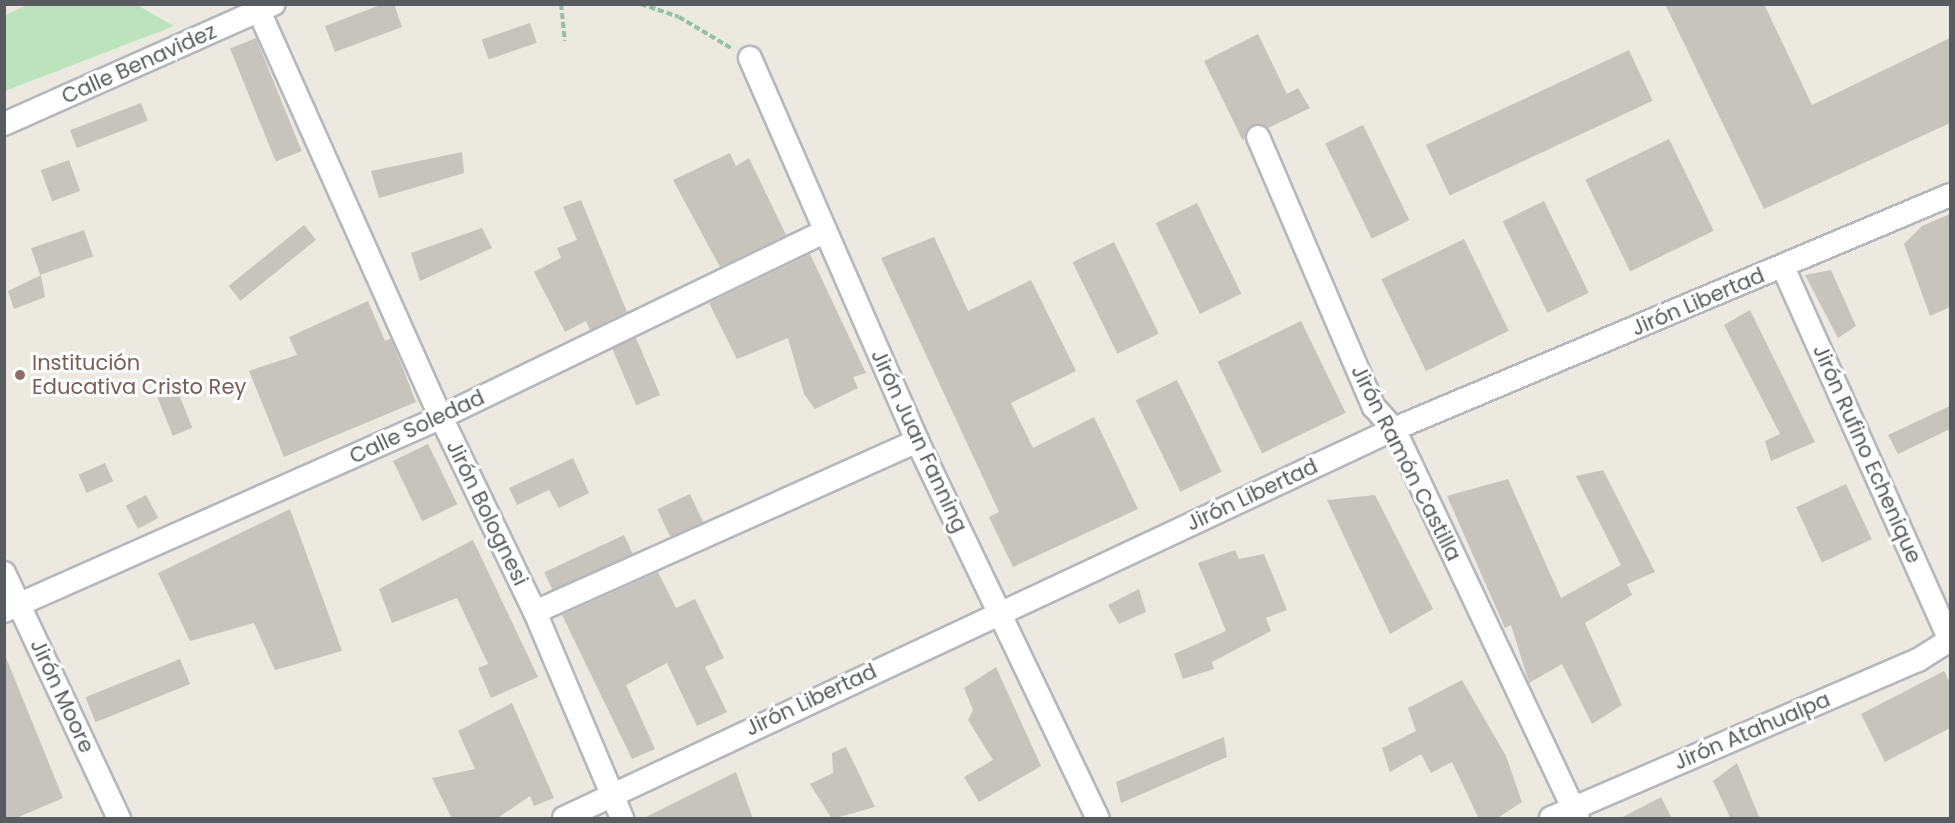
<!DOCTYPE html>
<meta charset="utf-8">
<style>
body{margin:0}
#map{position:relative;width:1955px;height:823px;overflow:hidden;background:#ebe9e0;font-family:Poppins,sans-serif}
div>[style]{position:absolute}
.green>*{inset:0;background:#bce2be}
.building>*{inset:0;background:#c6c4bd;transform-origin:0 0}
.path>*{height:4px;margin-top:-2px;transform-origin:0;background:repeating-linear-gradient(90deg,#94c1a2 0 6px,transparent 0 9px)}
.roads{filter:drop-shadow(2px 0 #b5b7bc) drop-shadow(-2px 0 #b5b7bc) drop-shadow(0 2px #b5b7bc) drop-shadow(0 -2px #b5b7bc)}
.street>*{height:22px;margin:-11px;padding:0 11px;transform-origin:11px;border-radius:11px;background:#fff}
.dots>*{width:16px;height:16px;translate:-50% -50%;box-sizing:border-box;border:3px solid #fff;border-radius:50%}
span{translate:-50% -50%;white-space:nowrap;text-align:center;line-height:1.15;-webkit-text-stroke:6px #fff;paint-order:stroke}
.street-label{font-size:21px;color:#585c60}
.education-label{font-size:21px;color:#785e54}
.left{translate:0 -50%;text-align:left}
.frame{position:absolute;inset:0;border:6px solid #585c60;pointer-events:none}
</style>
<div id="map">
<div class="green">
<div style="clip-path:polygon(30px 4px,137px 5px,174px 26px,5px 91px,5px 15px)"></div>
</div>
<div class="building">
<div style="clip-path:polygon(383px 4px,394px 4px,402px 27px,335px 52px,325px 26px)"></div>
<div style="clip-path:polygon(1665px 4px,1764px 4px,1812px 105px,1950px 38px,1950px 123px,1764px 209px)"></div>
<div style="left:530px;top:23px;width:21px;height:51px;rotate:71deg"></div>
<div style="clip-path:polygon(1258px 34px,1287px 94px,1298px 88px,1310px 108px,1268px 128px,1252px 125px,1243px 141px,1204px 61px)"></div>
<div style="left:256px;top:38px;width:122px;height:28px;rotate:68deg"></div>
<div style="left:1629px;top:50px;width:56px;height:224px;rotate:65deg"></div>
<div style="left:141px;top:103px;width:19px;height:76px;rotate:69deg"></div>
<div style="left:1363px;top:125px;width:106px;height:42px;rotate:64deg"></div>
<div style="left:1669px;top:139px;width:102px;height:93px;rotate:64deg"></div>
<div style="clip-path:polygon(462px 152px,464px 173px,379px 198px,371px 171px)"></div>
<div style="clip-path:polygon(730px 153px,736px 166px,749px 158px,786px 235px,720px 267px,673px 180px)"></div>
<div style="left:69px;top:160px;width:33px;height:30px;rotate:70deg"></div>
<div style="clip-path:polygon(581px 200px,627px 312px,590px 330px,586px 321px,565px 332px,534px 272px,561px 258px,557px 248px,577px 240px,563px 207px)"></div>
<div style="left:1544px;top:201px;width:102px;height:46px;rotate:64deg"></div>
<div style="left:1197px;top:203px;width:101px;height:46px;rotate:64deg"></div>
<div style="clip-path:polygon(1950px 214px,1950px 307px,1930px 316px,1904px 244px,1922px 226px)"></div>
<div style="left:304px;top:225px;width:19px;height:97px;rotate:51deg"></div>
<div style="clip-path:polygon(482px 228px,492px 248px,420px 281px,411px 253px)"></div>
<div style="left:84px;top:230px;width:28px;height:56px;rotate:71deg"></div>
<div style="clip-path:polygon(934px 237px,968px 311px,1031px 280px,1076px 371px,1011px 403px,1033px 448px,1094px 417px,1138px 509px,1013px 567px,989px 517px,999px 512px,881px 258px)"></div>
<div style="left:1464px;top:239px;width:102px;height:92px;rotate:64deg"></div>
<div style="left:1114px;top:242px;width:102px;height:46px;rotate:64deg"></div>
<div style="clip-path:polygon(810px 254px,866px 373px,853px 377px,858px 388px,815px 409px,804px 394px,788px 338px,737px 359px,709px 303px)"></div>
<div style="clip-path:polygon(1831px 270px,1856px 326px,1838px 338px,1805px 275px)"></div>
<div style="clip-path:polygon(41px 275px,45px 297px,14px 309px,8px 291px)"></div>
<div style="clip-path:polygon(368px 301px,385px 341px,391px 338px,416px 402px,284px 457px,249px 371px,297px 355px,289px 337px)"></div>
<div style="clip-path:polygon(1750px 310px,1815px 442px,1771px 461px,1765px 441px,1780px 434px,1724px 325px)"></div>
<div style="left:1301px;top:321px;width:102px;height:93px;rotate:64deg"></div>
<div style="left:636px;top:338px;width:62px;height:26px;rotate:67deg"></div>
<div style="left:171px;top:375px;width:57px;height:21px;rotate:68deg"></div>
<div style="left:1177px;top:380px;width:102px;height:46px;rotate:64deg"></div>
<div style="clip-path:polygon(1950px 406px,1950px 429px,1898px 454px,1888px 435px)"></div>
<div style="left:428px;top:444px;width:67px;height:39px;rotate:64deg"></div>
<div style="clip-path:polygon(573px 458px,589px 493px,559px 508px,549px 490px,517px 505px,509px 488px)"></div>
<div style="left:105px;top:463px;width:20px;height:29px;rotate:66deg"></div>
<div style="clip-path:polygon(1603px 470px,1655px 572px,1627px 584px,1632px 595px,1585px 623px,1622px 705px,1592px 724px,1562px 664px,1529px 683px,1511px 625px,1505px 628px,1447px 496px,1508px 479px,1561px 598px,1621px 565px,1576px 476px)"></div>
<div style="left:1846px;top:484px;width:61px;height:55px;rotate:65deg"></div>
<div style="left:690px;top:494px;width:31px;height:36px;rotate:65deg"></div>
<div style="left:146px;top:495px;width:26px;height:23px;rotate:62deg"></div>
<div style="clip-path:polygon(1375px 495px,1433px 609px,1390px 634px,1327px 500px)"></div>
<div style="clip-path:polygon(290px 509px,342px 651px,275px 670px,254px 623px,190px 641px,158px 573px)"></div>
<div style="left:624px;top:535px;width:21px;height:88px;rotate:65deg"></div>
<div style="clip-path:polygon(473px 540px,538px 677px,491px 698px,478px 668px,488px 664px,457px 598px,392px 623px,379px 589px)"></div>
<div style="clip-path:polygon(1235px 550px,1239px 559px,1264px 554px,1287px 610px,1266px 618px,1271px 631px,1212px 662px,1214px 669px,1183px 679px,1174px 654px,1226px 631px,1198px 563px)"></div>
<div style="clip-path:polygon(658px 572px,676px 608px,695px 599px,724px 658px,705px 667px,727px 712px,697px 726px,667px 663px,626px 685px,655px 749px,632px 759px,562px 615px)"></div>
<div style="clip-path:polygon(1139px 589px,1146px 612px,1119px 624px,1108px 605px)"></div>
<div style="clip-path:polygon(5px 655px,63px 798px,14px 819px,4px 819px)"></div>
<div style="left:180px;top:659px;width:27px;height:102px;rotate:68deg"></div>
<div style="clip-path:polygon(996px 667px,1041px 766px,979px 802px,964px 777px,993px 760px,968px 720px,973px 710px,964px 688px)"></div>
<div style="clip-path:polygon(1944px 671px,1950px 683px,1950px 728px,1885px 762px,1861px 714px)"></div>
<div style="clip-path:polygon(1462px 680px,1506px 756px,1522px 802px,1496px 819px,1479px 819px,1452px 762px,1431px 773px,1421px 754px,1390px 772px,1382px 748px,1416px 731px,1408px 708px)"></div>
<div style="clip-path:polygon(512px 703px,554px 798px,534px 806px,530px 796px,496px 819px,452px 819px,432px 778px,475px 769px,458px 731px)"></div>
<div style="clip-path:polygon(1224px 737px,1227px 757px,1121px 803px,1116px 782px)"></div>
<div style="clip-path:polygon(846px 747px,875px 807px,832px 819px,810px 784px,833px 773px,832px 753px)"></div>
<div style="clip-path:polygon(1737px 763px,1760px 819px,1731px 819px,1713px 781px)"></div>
<div style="clip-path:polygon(736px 772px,753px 819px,642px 819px)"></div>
<div style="clip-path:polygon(1661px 797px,1672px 819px,1619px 819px)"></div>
</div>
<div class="path">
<div style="left:561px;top:4px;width:37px;rotate:84deg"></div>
<div style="left:641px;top:4px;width:40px;rotate:18.9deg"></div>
<div style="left:679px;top:17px;width:61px;rotate:30.8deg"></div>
</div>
<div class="roads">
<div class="street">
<div style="left:259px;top:11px;width:445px;rotate:65.9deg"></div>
<div style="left:441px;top:417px;width:216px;rotate:64.3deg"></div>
<div style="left:535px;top:612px;width:224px;rotate:67.1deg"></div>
<div style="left:750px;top:58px;width:418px;rotate:66.4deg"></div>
<div style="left:917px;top:441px;width:418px;rotate:64.4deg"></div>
<div style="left:4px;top:124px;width:295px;rotate:-24deg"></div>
<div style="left:1258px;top:137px;width:294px;rotate:66.8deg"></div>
<div style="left:1374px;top:407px;width:30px;rotate:48deg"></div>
<div style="left:1394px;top:429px;width:430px;rotate:64.7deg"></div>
<div style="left:1783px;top:267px;width:410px;rotate:65.9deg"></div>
<div style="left:4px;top:573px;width:271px;rotate:64.9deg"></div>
<div style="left:4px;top:611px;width:478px;rotate:-23.9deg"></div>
<div style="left:441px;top:417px;width:425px;rotate:-25.8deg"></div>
<div style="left:535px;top:612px;width:419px;rotate:-24.1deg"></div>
<div style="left:564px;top:818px;width:917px;rotate:-25.11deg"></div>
<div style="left:1394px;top:429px;width:603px;rotate:-22.82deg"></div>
<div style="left:1551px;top:818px;width:400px;rotate:-23.3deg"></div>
<div style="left:1918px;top:660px;width:38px;rotate:-32deg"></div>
</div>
</div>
<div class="dots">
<div style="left:20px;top:375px;background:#8d6e63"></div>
</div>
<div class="street-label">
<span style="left:139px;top:64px;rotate:-24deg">Calle Benavidez</span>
<span style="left:1698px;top:302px;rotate:-23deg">Jirón Libertad</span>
<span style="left:417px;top:427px;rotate:-25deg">Calle Soledad</span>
<span style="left:919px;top:441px;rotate:65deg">Jirón Juan Fanning</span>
<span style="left:1867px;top:454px;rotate:66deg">Jirón Rufino Echenique</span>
<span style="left:1406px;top:463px;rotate:63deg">Jirón Ramón Castilla</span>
<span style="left:1252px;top:495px;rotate:-25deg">Jirón Libertad</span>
<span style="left:487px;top:513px;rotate:64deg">Jirón Bolognesi</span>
<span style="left:62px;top:696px;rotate:65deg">Jirón Moore</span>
<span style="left:811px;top:700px;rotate:-25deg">Jirón Libertad</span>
<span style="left:1752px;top:731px;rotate:-23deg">Jirón Atahualpa</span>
</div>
<div class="education-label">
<span class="left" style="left:32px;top:375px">Institución<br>Educativa Cristo Rey</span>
</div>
<div class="frame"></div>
</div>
